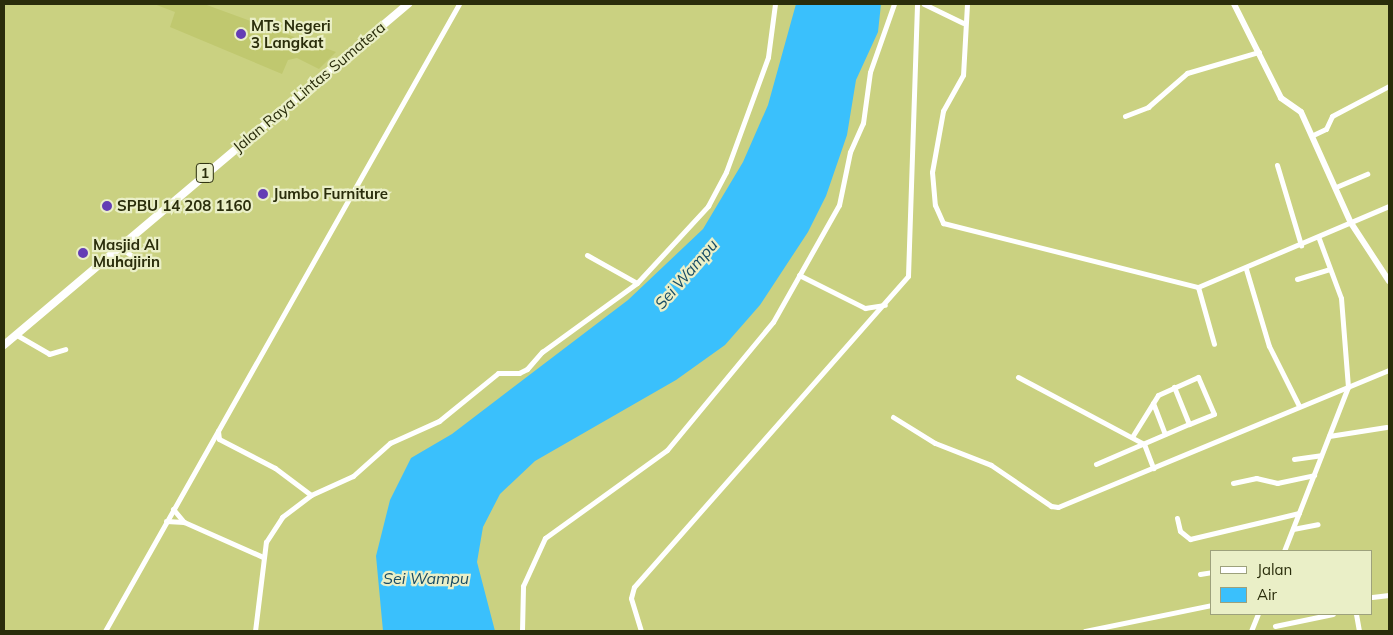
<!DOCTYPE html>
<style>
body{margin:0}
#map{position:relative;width:1393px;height:635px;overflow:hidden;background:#cad181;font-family:Mulish,sans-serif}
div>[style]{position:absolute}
.built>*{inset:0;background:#c0c86f}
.water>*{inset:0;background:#3ac0fc}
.minor>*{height:5px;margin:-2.5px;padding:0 2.5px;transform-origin:2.5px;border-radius:2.5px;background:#fff}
.tertiary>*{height:6px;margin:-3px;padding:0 3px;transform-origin:3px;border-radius:3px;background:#fff}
.trunk>*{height:8px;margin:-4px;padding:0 4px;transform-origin:4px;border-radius:4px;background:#fff}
.dots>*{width:14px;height:14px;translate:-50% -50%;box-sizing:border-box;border:2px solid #eaefc7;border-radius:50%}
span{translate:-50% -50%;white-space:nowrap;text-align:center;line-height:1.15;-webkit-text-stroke:4.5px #eaefc7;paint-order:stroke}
.shield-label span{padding:1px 4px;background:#eaefc7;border:1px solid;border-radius:4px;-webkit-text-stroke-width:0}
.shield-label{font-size:14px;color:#2a2d0b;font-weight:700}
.poi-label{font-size:15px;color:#2a2d0b;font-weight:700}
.left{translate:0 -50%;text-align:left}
.street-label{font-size:15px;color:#2a2d0b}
.water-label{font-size:16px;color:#194d66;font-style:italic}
.frame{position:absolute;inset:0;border:5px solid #2a2d0b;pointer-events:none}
.legend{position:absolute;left:1210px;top:550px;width:162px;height:65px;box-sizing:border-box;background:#eaefc7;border:1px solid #9da17c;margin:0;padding:6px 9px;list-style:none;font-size:15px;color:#2a2d0b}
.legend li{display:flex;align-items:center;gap:10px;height:25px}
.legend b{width:25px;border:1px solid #9da17c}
</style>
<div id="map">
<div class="built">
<div style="clip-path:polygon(154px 4px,204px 4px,336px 52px,319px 69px,297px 58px,288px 60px,282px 74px,170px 27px,175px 12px)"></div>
</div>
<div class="water">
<div style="clip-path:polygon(796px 4px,881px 4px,878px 32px,856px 80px,847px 135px,826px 196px,808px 232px,760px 305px,725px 345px,676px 380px,535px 461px,500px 494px,483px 527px,477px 562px,495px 631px,383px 631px,376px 556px,390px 500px,411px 458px,452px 434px,628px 300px,703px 229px,743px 162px,768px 105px)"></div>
</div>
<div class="minor">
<div style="left:924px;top:4px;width:43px;rotate:26deg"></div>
<div style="left:967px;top:4px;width:71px;rotate:93.2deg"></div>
<div style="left:963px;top:75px;width:41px;rotate:119.1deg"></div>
<div style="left:943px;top:111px;width:62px;rotate:100.2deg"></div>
<div style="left:932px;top:172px;width:33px;rotate:85deg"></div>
<div style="left:935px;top:205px;width:20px;rotate:66deg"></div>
<div style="left:943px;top:223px;width:263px;rotate:14.1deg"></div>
<div style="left:1198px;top:287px;width:207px;rotate:-23deg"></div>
<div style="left:1125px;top:116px;width:25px;rotate:-21deg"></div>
<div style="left:1148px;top:107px;width:52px;rotate:-41.1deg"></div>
<div style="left:1187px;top:73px;width:75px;rotate:-16.3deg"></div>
<div style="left:1313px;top:135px;width:14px;rotate:-25deg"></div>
<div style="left:1326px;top:129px;width:14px;rotate:-65deg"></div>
<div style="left:1332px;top:116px;width:64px;rotate:-27.8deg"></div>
<div style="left:1277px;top:165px;width:84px;rotate:73.3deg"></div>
<div style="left:1336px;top:187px;width:34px;rotate:-23deg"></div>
<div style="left:119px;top:247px;width:32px;rotate:34deg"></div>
<div style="left:587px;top:255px;width:57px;rotate:29.2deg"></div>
<div style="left:637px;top:283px;width:105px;rotate:-47.3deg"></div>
<div style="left:708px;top:206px;width:38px;rotate:-62deg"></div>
<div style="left:726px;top:172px;width:122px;rotate:-69.9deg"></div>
<div style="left:768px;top:57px;width:53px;rotate:-82.5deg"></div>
<div style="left:1246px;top:269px;width:80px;rotate:73.4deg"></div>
<div style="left:1269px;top:346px;width:67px;rotate:63.4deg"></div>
<div style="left:799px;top:275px;width:74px;rotate:26.6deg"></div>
<div style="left:865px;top:308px;width:20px;rotate:-9deg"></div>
<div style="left:1297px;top:279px;width:34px;rotate:-17deg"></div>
<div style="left:1198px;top:287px;width:59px;rotate:74.3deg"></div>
<div style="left:15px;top:334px;width:39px;rotate:30deg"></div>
<div style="left:49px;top:354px;width:17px;rotate:-17deg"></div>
<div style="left:1018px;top:377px;width:143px;rotate:28deg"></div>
<div style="left:1144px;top:444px;width:26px;rotate:69deg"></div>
<div style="left:1153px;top:403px;width:33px;rotate:69deg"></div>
<div style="left:893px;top:417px;width:49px;rotate:31.8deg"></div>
<div style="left:935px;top:443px;width:60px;rotate:21.4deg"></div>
<div style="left:991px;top:465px;width:73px;rotate:34.3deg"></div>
<div style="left:1051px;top:506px;width:7px;rotate:8deg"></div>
<div style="left:1058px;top:507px;width:358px;rotate:-22.5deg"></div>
<div style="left:218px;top:431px;width:8px;rotate:83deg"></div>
<div style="left:219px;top:439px;width:63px;rotate:27.4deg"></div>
<div style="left:275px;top:468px;width:45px;rotate:36.9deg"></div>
<div style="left:1329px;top:436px;width:58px;rotate:-9deg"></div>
<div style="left:1132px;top:437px;width:49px;rotate:-58.2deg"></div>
<div style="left:1158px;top:395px;width:44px;rotate:-24.2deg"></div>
<div style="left:1198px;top:377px;width:40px;rotate:66.6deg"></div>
<div style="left:1214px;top:414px;width:27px;rotate:158deg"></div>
<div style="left:1189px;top:424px;width:40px;rotate:-112deg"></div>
<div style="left:1294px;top:459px;width:27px;rotate:-8deg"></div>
<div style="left:1096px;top:464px;width:101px;rotate:-23.3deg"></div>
<div style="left:1233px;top:483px;width:24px;rotate:-12deg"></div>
<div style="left:1256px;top:478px;width:22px;rotate:13deg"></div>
<div style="left:1277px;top:483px;width:38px;rotate:-12deg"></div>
<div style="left:173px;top:509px;width:17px;rotate:50deg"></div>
<div style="left:184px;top:522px;width:86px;rotate:23.9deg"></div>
<div style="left:1177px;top:518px;width:13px;rotate:77deg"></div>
<div style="left:1180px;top:531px;width:13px;rotate:39deg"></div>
<div style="left:1190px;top:539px;width:112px;rotate:-13.4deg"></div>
<div style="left:166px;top:521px;width:18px;rotate:3deg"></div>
<div style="left:1293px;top:529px;width:25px;rotate:-11deg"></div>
<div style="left:1284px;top:551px;width:176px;rotate:-68.7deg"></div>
<div style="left:1348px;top:387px;width:89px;rotate:-94.5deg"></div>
<div style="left:1341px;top:298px;width:63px;rotate:-110.4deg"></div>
<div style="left:1200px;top:574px;width:12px;rotate:-9deg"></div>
<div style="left:1372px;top:597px;width:17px;rotate:-7deg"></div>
<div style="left:1356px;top:614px;width:17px;rotate:80deg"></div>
<div style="left:1275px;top:626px;width:59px;rotate:-11.7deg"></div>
<div style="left:105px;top:631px;width:720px;rotate:-60.55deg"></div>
<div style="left:255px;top:631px;width:90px;rotate:-83deg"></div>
<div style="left:266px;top:542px;width:30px;rotate:-57deg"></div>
<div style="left:282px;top:517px;width:36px;rotate:-37deg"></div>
<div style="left:311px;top:495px;width:46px;rotate:-24.3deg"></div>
<div style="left:353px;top:476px;width:50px;rotate:-41.7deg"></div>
<div style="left:390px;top:443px;width:54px;rotate:-24.2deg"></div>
<div style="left:439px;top:421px;width:76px;rotate:-39.1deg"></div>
<div style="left:498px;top:373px;width:21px"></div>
<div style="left:519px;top:373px;width:9px;rotate:-27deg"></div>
<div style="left:527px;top:369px;width:23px;rotate:-49deg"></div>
<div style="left:542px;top:352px;width:117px;rotate:-36deg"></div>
<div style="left:522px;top:631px;width:45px;rotate:-88.7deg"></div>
<div style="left:523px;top:586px;width:53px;rotate:-65.4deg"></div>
<div style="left:545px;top:538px;width:150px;rotate:-35.8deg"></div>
<div style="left:667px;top:450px;width:166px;rotate:-50.4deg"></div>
<div style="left:773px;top:322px;width:134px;rotate:-60.6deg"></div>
<div style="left:839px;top:205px;width:54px;rotate:-78.3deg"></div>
<div style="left:850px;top:152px;width:32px;rotate:-66deg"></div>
<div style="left:863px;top:123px;width:51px;rotate:-82.2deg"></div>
<div style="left:870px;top:72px;width:72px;rotate:-70.6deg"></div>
<div style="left:641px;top:631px;width:34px;rotate:-107deg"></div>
<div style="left:631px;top:598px;width:11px;rotate:-75deg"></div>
<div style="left:634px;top:587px;width:414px;rotate:-48.6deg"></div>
<div style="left:908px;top:276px;width:272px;rotate:-88.1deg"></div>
<div style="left:1085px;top:631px;width:130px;rotate:-11.6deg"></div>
<div style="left:1251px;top:631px;width:18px;rotate:-68deg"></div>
</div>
<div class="tertiary">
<div style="left:1234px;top:4px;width:105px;rotate:63.4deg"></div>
<div style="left:1281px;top:98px;width:24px;rotate:35deg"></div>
<div style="left:1301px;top:112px;width:122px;rotate:65.8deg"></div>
<div style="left:1351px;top:223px;width:69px;rotate:56.8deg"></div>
</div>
<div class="trunk">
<div style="left:4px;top:345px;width:529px;rotate:-40.17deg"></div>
</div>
<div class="dots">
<div style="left:241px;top:34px;background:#643db5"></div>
<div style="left:263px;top:194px;background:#643db5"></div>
<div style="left:107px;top:206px;background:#643db5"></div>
<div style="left:83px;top:253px;background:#643db5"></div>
</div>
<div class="shield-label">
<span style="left:205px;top:173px">1</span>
</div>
<div class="poi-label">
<span class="left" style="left:251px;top:34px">MTs Negeri<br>3 Langkat</span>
<span class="left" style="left:273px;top:194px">Jumbo Furniture</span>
<span class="left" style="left:117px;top:206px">SPBU 14 208 1160</span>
<span class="left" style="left:93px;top:253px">Masjid Al<br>Muhajirin</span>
</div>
<div class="street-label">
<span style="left:309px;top:87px;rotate:-40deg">Jalan Raya Lintas Sumatera</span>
</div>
<div class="water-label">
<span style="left:686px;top:274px;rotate:-49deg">Sei Wampu</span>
<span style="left:426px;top:578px">Sei Wampu</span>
</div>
<div class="frame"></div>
<ul class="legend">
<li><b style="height:6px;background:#fff"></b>Jalan</li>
<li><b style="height:14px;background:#3ac0fc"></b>Air</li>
</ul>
</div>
